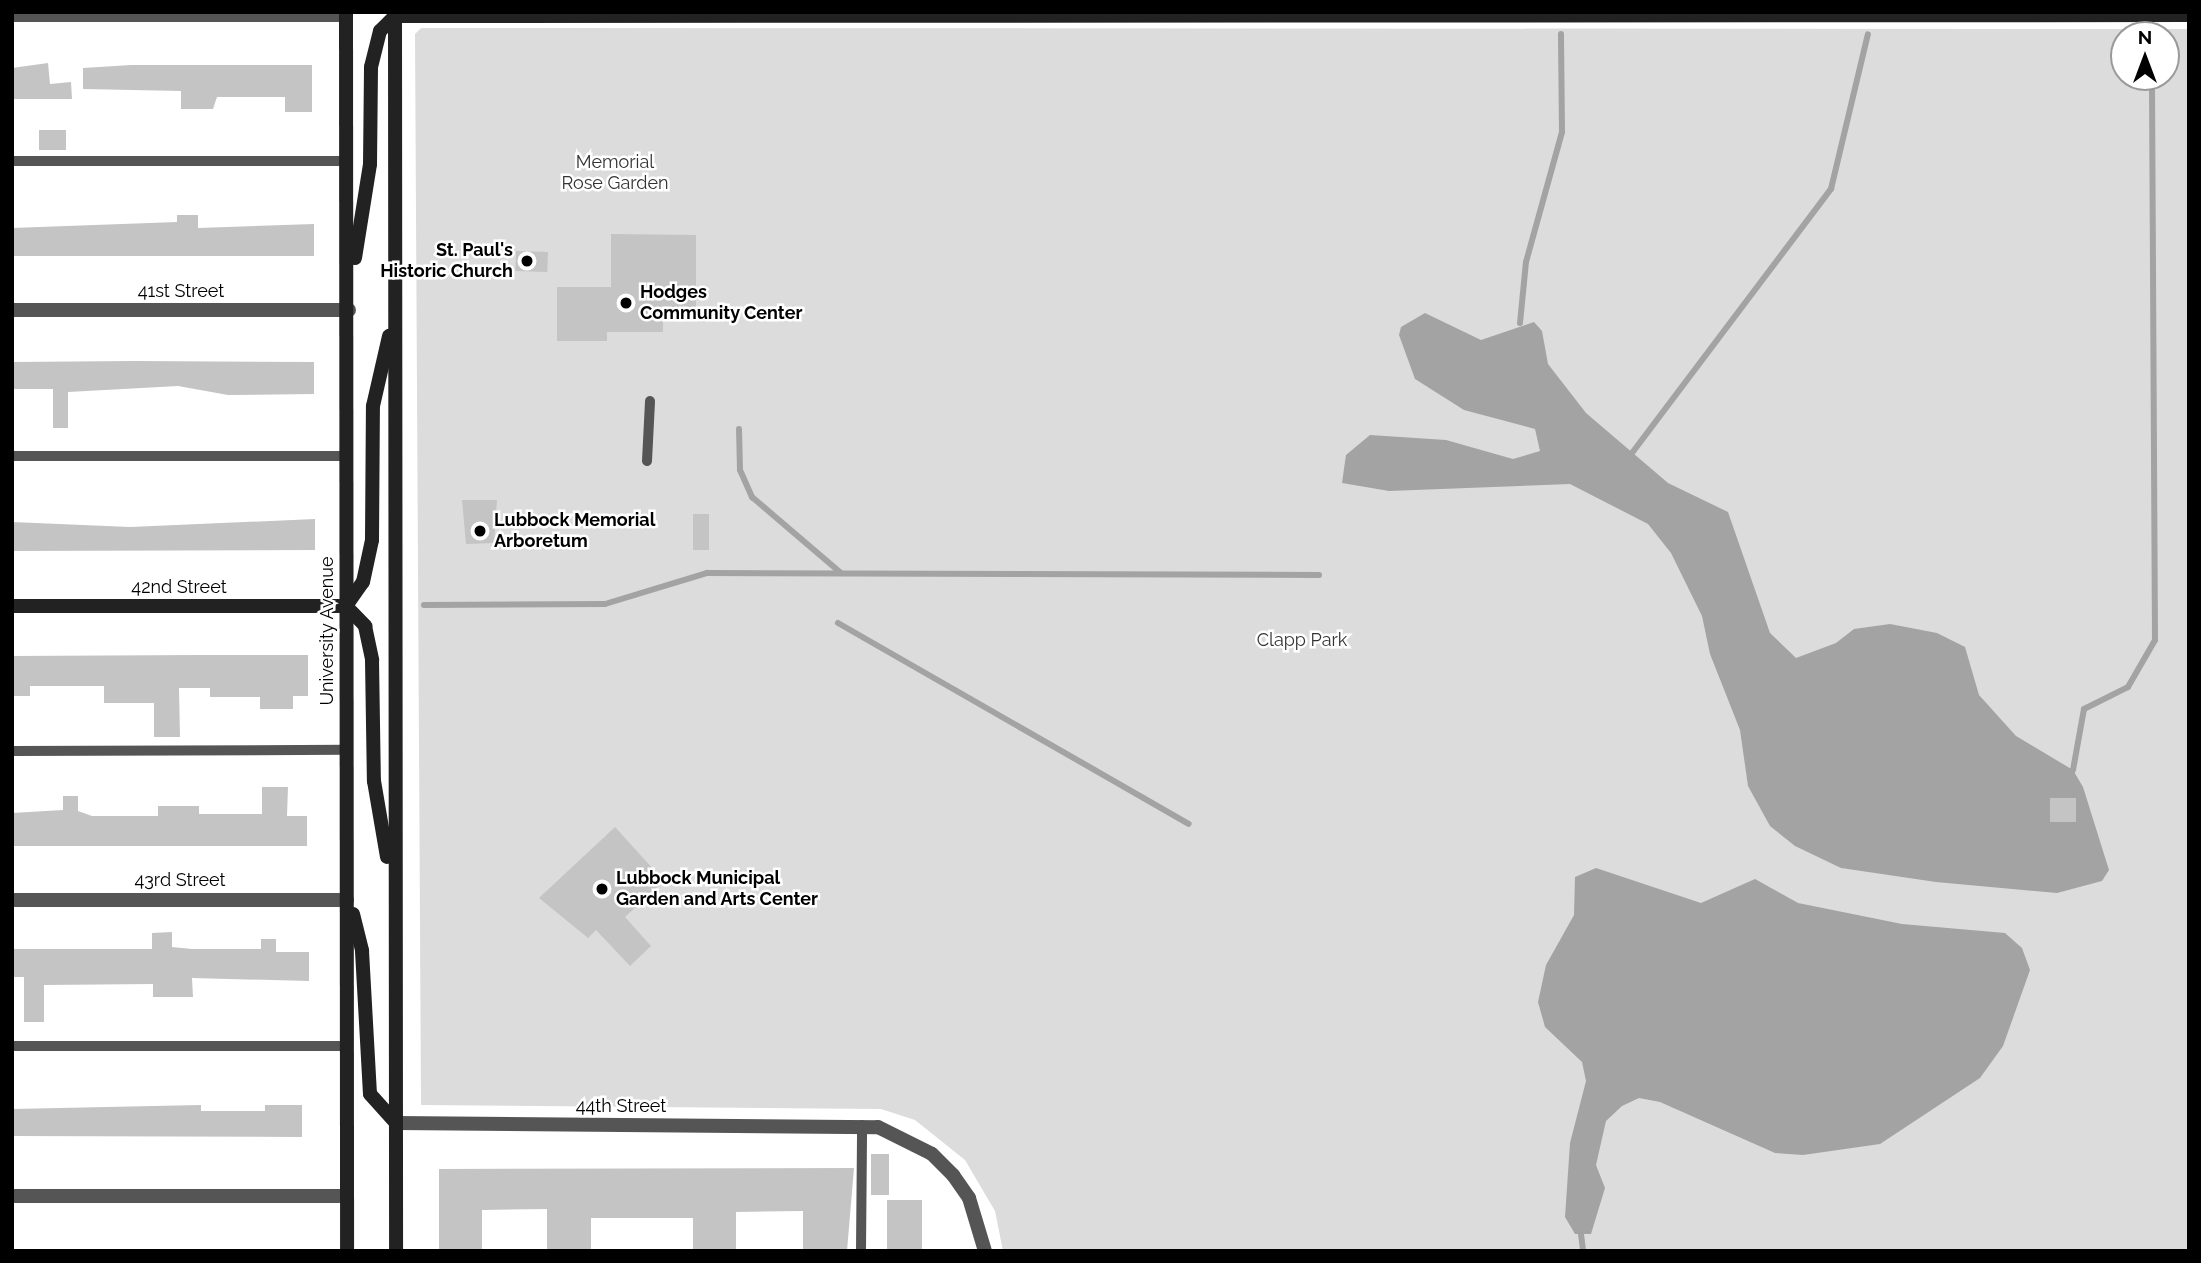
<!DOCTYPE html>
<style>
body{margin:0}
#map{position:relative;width:2201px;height:1263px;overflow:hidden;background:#fff;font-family:Raleway,sans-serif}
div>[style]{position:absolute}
.green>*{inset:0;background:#dcdcdc}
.water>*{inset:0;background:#a3a3a3}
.stream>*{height:6px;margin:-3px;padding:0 3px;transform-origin:3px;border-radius:3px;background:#a3a3a3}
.building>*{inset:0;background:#c4c4c4;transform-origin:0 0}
.lane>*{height:10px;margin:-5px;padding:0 5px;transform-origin:5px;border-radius:5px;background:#555}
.street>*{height:14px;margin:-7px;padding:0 7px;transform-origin:7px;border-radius:7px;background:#555}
.secondary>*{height:14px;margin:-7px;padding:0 7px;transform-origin:7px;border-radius:7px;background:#222}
.dots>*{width:19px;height:19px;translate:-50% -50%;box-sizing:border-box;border:4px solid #fff;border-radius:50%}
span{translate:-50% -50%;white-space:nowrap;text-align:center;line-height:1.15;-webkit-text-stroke:5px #fff;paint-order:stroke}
.park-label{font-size:18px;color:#333}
.poi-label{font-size:18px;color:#000;font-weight:700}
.right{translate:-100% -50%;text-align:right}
.left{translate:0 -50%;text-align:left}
.street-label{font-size:18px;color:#000}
.frame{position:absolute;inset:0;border:14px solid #000;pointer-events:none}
.north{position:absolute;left:2110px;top:21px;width:70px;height:70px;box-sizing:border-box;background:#fff;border:2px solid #999;border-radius:50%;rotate:0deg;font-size:19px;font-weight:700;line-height:28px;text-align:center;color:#000}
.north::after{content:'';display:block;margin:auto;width:24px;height:32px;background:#000;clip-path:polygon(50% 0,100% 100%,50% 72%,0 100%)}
</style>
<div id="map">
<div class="green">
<div style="clip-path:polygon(evenodd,421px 28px,2189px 29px,2189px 1251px,1003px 1251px,995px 1211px,965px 1160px,915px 1120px,881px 1109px,421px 1105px,415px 34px,421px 28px,2124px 35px,2166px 35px,2166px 77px,2124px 77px,2124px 35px)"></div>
</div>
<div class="water">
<div style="clip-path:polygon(1425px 313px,1481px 340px,1534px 322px,1542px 331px,1548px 364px,1586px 413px,1668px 483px,1728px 512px,1770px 633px,1796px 658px,1836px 643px,1854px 629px,1890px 624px,1937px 633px,1965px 647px,1979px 695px,2016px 736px,2073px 770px,2083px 787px,2109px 870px,2102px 881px,2057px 893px,1936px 882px,1841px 868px,1795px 846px,1770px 826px,1748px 786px,1740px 730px,1710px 654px,1702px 616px,1671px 553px,1648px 524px,1570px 484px,1389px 491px,1342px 483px,1346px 455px,1370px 435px,1446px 440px,1513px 459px,1540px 451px,1535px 429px,1464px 410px,1415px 379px,1399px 335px,1401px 327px)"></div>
<div style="clip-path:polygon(1596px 868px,1701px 903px,1755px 879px,1798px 903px,1902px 924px,2005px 933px,2022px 948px,2030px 970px,2003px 1046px,1980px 1078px,1880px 1144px,1803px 1155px,1775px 1153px,1660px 1102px,1639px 1098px,1622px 1106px,1606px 1121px,1596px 1165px,1605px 1188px,1591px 1234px,1575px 1234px,1565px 1217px,1570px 1143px,1586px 1081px,1582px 1062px,1545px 1027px,1538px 1002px,1546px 965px,1574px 915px,1575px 877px)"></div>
</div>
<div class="stream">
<div style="left:2151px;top:33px;width:2px;rotate:90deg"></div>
<div style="left:1520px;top:323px;width:61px;rotate:-84.4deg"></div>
<div style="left:1526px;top:262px;width:135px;rotate:-74.5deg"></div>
<div style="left:1562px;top:132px;width:98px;rotate:-90.6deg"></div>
<div style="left:739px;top:429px;width:41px;rotate:88.6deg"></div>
<div style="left:740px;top:470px;width:30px;rotate:66deg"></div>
<div style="left:752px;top:497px;width:117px;rotate:40.5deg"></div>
<div style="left:1632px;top:453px;width:331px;rotate:-53deg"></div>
<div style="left:1831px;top:189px;width:159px;rotate:-76.6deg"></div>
<div style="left:424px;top:605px;width:181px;rotate:-0.3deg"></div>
<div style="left:605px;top:604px;width:107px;rotate:-16.9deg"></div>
<div style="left:707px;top:573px;width:612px;rotate:0.19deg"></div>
<div style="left:838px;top:623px;width:404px;rotate:29.8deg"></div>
<div style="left:2073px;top:770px;width:62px;rotate:-79.8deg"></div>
<div style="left:2084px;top:709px;width:49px;rotate:-26.6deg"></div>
<div style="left:2128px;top:687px;width:54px;rotate:-60.1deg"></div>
<div style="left:2155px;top:640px;width:563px;rotate:-90.31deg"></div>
<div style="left:1581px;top:1234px;width:17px;rotate:83deg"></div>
</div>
<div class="building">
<div style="clip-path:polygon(48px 63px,50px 84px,71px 82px,72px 99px,12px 99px,12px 68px)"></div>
<div style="clip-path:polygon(131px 65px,312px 65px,312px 112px,285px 112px,285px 97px,217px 97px,213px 109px,181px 109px,181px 91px,83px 89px,83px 68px)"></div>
<div style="left:39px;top:130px;width:27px;height:20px"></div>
<div style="clip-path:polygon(177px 215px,198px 215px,198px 228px,314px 224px,314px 256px,12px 256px,12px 228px,177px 222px)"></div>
<div style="clip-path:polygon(611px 234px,696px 235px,696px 319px,663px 319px,663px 332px,607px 332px,607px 341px,557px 341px,557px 287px,611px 287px)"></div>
<div style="left:516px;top:251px;width:32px;height:20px;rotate:2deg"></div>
<div style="clip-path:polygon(134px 361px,314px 362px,314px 394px,228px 395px,178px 386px,68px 392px,68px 428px,53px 428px,53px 389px,12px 389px,12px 362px)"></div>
<div style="clip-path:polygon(462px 500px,497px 500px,494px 543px,466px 544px)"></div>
<div style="left:693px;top:514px;width:16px;height:36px"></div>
<div style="clip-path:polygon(315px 519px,315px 550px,12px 551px,12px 522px,130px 527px)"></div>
<div style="clip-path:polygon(199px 655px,308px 655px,308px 696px,293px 696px,293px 709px,260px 709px,260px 697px,210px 697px,210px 688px,179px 688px,180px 737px,154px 737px,154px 703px,104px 703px,104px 686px,30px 686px,30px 696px,12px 696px,12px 656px)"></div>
<div style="clip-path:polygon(262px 787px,288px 787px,287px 816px,307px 816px,307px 846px,12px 846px,12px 813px,63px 810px,63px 796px,78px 796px,78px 811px,92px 816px,158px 816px,158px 806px,199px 806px,199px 814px,262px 814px)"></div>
<div style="left:2050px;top:798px;width:26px;height:24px"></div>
<div style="clip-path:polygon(615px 827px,664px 881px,625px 917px,651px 946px,630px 966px,596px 930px,588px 938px,539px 898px)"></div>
<div style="clip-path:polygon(172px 932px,172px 947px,192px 949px,261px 949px,261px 939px,276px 939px,276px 952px,309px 952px,309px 981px,192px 978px,193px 997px,153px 997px,153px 984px,44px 985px,44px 1022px,24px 1022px,24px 977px,12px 977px,12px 949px,152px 949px,152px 933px)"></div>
<div style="clip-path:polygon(201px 1105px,201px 1111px,265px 1111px,265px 1105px,302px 1105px,302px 1137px,12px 1136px,12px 1109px)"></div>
<div style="left:871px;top:1154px;width:18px;height:41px"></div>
<div style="clip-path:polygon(854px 1168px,847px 1251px,803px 1251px,803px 1211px,736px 1212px,736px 1251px,693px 1251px,693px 1218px,591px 1218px,591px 1251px,547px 1251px,547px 1209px,482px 1210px,482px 1251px,439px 1251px,439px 1169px)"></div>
<div style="left:887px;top:1200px;width:35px;height:51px"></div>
</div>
<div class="lane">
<div style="left:12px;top:161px;width:335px"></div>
<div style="left:12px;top:456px;width:335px"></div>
<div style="left:647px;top:461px;width:60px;rotate:-87.1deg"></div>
<div style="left:12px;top:751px;width:334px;rotate:-0.2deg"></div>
<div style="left:12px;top:1046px;width:336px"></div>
<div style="left:861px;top:1251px;width:126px;rotate:-89.5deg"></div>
</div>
<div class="street">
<div style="left:12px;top:15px;width:334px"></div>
<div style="left:12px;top:310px;width:337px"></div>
<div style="left:12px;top:900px;width:335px"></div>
<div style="left:396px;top:1123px;width:482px;rotate:0.5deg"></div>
<div style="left:878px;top:1127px;width:60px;rotate:26.6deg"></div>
<div style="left:932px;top:1154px;width:30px;rotate:45deg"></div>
<div style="left:953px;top:1175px;width:28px;rotate:55deg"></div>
<div style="left:969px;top:1198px;width:55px;rotate:73.2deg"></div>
<div style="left:12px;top:1196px;width:334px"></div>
</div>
<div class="secondary">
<div style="left:346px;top:12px;width:1239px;rotate:89.95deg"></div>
<div style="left:395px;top:12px;width:1239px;rotate:89.95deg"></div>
<div style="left:395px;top:16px;width:1794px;rotate:-0.03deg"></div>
<div style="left:355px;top:258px;width:95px;rotate:-80.9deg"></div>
<div style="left:370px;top:164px;width:97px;rotate:-89.4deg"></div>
<div style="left:371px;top:67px;width:37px;rotate:-76deg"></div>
<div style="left:380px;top:31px;width:21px;rotate:-45deg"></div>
<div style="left:12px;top:606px;width:334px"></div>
<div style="left:346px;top:606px;width:29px;rotate:-55deg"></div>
<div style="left:363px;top:582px;width:43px;rotate:-77.9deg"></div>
<div style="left:372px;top:540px;width:134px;rotate:-89.6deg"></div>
<div style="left:373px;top:406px;width:72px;rotate:-77.1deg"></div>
<div style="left:346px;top:606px;width:28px;rotate:46deg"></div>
<div style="left:365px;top:626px;width:35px;rotate:78deg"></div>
<div style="left:372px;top:660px;width:121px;rotate:89.1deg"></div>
<div style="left:374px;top:781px;width:77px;rotate:80.3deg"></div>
<div style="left:353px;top:914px;width:38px;rotate:76deg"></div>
<div style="left:362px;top:951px;width:143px;rotate:86.8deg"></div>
<div style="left:370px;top:1094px;width:39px;rotate:48deg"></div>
</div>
<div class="dots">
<div style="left:527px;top:261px;background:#000"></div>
<div style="left:626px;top:303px;background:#000"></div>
<div style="left:480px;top:531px;background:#000"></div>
<div style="left:602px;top:889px;background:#000"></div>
</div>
<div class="park-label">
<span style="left:615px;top:173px">Memorial<br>Rose Garden</span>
<span style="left:1302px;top:640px">Clapp Park</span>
</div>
<div class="poi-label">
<span class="right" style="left:513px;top:261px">St. Paul's<br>Historic Church</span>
<span class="left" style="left:640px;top:303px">Hodges<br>Community Center</span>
<span class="left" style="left:494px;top:531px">Lubbock Memorial<br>Arboretum</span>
<span class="left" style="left:616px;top:889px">Lubbock Municipal<br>Garden and Arts Center</span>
</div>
<div class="street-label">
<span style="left:181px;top:291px">41st Street</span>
<span style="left:179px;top:587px">42nd Street</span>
<span style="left:327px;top:631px;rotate:-90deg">University Avenue</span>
<span style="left:180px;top:880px">43rd Street</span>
<span style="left:621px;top:1106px">44th Street</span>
</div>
<div class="frame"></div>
<div class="north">N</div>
</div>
